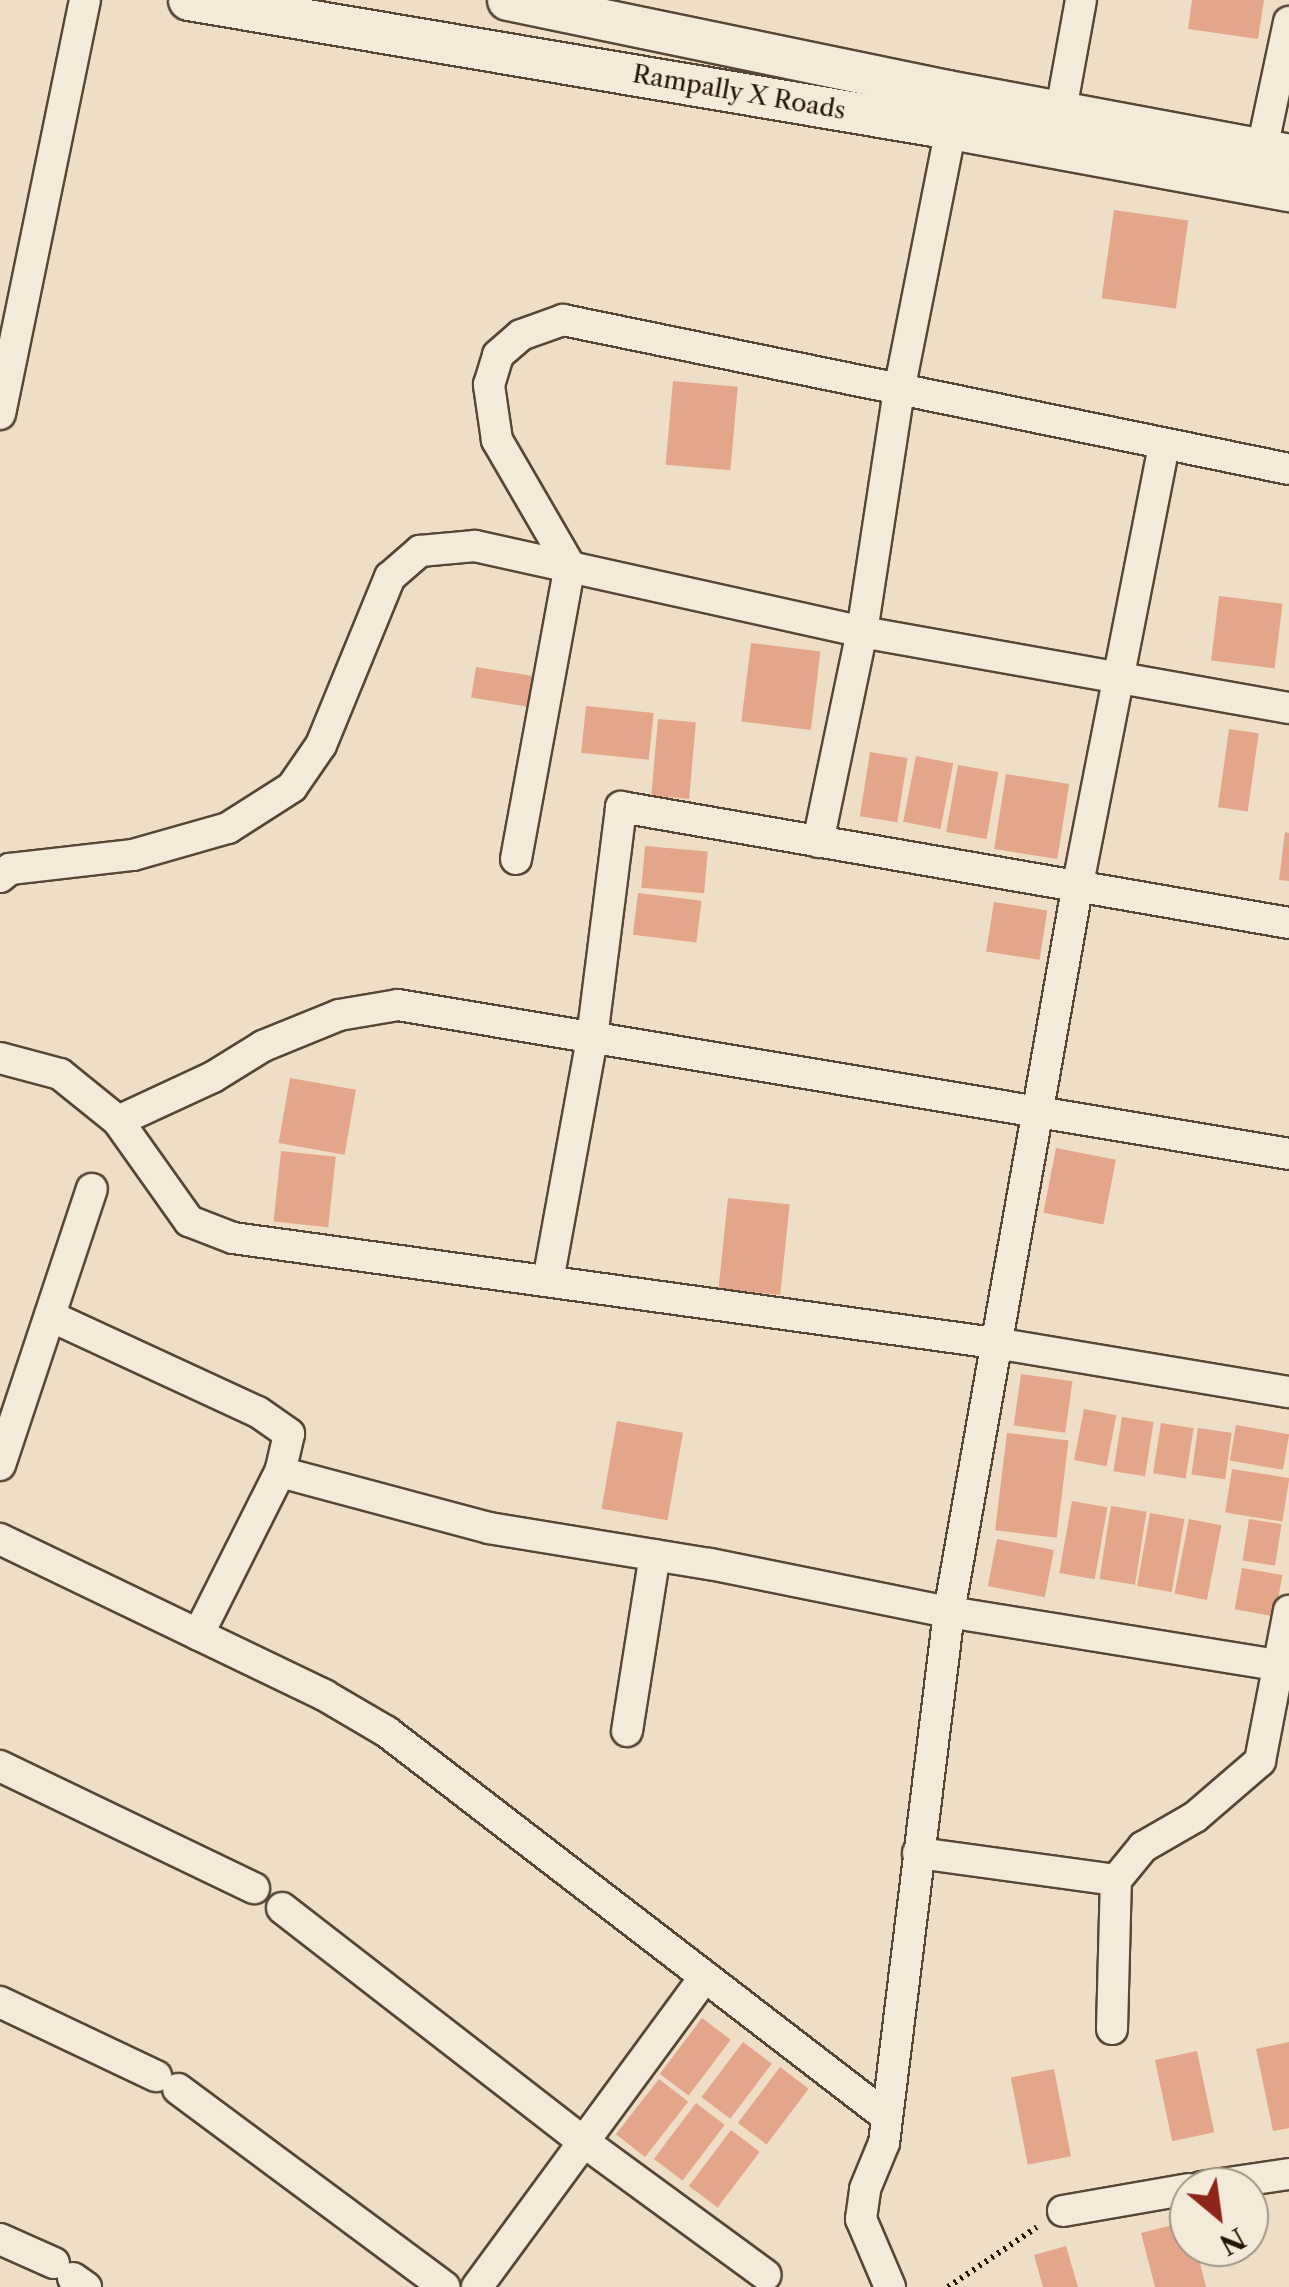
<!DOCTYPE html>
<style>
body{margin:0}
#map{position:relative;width:1289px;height:2287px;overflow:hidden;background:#eedec5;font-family:"Libre Caslon Text",serif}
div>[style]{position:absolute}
.building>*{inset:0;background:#e3a68a;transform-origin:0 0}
.path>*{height:6px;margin-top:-3px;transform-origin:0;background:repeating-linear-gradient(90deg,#241504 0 2.5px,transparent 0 7.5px)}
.roads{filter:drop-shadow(2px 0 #564734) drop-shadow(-2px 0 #564734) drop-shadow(0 2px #564734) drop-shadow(0 -2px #564734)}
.street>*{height:30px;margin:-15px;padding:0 15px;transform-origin:15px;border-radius:15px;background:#f4ead9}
.secondary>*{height:40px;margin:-20px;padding:0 20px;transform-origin:20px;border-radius:20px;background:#f4ead9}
span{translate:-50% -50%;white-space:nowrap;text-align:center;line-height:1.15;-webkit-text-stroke:8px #f4ead9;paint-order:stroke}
.street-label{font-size:25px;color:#241504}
.north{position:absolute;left:1169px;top:2167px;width:100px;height:100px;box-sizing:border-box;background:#f4ead9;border:2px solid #a19584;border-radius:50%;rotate:151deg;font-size:28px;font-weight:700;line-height:40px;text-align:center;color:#241504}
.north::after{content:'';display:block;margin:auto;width:35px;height:45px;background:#8f2418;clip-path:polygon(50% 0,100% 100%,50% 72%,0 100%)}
</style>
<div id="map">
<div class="building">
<div style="clip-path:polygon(1192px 0,1264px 0,1258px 39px,1188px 29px)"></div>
<div style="left:1114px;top:210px;width:75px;height:89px;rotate:8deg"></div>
<div style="left:673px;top:381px;width:65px;height:84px;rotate:5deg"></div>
<div style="left:1219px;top:596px;width:64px;height:65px;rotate:7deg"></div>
<div style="left:751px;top:643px;width:70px;height:79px;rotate:7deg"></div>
<div style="left:476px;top:667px;width:61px;height:31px;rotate:9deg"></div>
<div style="left:586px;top:706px;width:68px;height:47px;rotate:6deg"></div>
<div style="left:658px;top:719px;width:38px;height:77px;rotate:5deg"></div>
<div style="left:1229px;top:729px;width:30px;height:79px;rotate:8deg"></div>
<div style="left:870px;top:752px;width:38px;height:65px;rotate:9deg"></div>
<div style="left:916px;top:756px;width:38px;height:67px;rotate:11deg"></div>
<div style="left:958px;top:765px;width:41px;height:68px;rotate:10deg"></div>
<div style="left:1006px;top:774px;width:64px;height:76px;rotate:9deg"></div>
<div style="clip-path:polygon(1285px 832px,1289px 833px,1289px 881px,1279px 880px)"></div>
<div style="left:645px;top:846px;width:63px;height:42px;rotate:5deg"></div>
<div style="left:638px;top:893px;width:64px;height:42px;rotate:7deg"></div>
<div style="left:994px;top:902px;width:54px;height:50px;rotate:9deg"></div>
<div style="left:290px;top:1078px;width:67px;height:66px;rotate:10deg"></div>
<div style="left:1056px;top:1148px;width:61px;height:66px;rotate:11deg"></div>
<div style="left:281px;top:1151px;width:55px;height:71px;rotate:6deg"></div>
<div style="left:728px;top:1198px;width:62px;height:91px;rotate:6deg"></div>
<div style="left:1021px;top:1374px;width:52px;height:52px;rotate:8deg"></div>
<div style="left:1084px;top:1409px;width:33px;height:52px;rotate:11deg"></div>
<div style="left:1122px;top:1417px;width:32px;height:55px;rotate:9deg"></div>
<div style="left:617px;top:1421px;width:67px;height:89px;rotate:10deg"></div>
<div style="left:1161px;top:1423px;width:33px;height:51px;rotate:9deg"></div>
<div style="left:1236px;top:1425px;width:54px;height:36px;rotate:10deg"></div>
<div style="left:1198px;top:1428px;width:34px;height:47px;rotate:8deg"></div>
<div style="left:1007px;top:1433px;width:62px;height:98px;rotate:7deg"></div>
<div style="left:1232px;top:1469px;width:58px;height:44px;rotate:9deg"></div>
<div style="left:1072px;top:1501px;width:36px;height:73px;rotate:10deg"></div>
<div style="left:1111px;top:1506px;width:36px;height:74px;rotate:9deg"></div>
<div style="left:1150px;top:1513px;width:35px;height:74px;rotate:10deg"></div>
<div style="left:1189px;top:1519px;width:33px;height:76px;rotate:11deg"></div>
<div style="left:1249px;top:1519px;width:33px;height:42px;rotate:9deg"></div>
<div style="left:997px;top:1539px;width:58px;height:48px;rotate:11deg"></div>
<div style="left:1242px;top:1568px;width:41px;height:42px;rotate:10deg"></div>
<div style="left:702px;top:2018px;width:36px;height:70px;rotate:37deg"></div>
<div style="left:743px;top:2042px;width:36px;height:69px;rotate:37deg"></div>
<div style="clip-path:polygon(1289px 2042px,1289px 2128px,1273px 2131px,1256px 2049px)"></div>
<div style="left:1197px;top:2051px;width:83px;height:43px;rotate:78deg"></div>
<div style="left:780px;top:2067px;width:36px;height:70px;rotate:37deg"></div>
<div style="left:1054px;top:2069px;width:89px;height:44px;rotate:79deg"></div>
<div style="left:659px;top:2079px;width:37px;height:70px;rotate:38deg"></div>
<div style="left:696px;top:2103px;width:36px;height:70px;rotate:37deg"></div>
<div style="left:731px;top:2130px;width:36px;height:70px;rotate:37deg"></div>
<div style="clip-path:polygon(1189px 2221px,1189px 2247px,1196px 2247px,1206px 2287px,1155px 2287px,1141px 2233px)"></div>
<div style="clip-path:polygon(1066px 2246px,1078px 2287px,1043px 2287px,1034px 2255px)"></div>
</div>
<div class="path">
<div style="left:948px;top:2287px;width:107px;rotate:-34deg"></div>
</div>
<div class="roads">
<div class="street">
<div style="left:1061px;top:110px;width:112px;rotate:-79.7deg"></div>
<div style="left:1262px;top:149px;width:130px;rotate:-78deg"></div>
<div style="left:0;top:414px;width:423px;rotate:-78.4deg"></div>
<div style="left:818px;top:842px;width:215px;rotate:-78.2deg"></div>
<div style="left:862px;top:632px;width:244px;rotate:-81.3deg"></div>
<div style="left:899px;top:391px;width:267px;rotate:-78.8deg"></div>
<div style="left:516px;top:859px;width:298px;rotate:-79.6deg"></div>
<div style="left:570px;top:566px;width:146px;rotate:-120.1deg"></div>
<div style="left:497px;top:440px;width:56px;rotate:-98.3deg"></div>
<div style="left:489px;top:385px;width:31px;rotate:-73deg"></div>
<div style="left:498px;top:355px;width:30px;rotate:-41deg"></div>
<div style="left:521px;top:335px;width:45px;rotate:-19.7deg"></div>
<div style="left:563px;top:320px;width:741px;rotate:11.6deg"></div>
<div style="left:0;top:877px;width:13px;rotate:-39deg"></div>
<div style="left:10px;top:869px;width:124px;rotate:-6.5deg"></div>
<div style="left:133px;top:855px;width:99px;rotate:-15.9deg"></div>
<div style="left:228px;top:828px;width:76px;rotate:-32.6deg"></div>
<div style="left:292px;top:787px;width:51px;rotate:-55.4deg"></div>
<div style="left:321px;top:745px;width:182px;rotate:-67.7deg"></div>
<div style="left:390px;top:577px;width:40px;rotate:-41deg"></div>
<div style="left:420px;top:551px;width:55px;rotate:-5.2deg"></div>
<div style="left:475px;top:546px;width:396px;rotate:12.5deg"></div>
<div style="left:862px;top:632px;width:434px;rotate:10.1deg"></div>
<div style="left:0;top:1058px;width:62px;rotate:14.9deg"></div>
<div style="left:60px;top:1074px;width:75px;rotate:39deg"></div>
<div style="left:118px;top:1121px;width:123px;rotate:54.6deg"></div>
<div style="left:189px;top:1221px;width:47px;rotate:21.1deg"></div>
<div style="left:233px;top:1238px;width:769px;rotate:7.85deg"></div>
<div style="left:995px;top:1343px;width:298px;rotate:9.5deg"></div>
<div style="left:118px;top:1121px;width:105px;rotate:-24.9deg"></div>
<div style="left:213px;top:1077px;width:59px;rotate:-31.8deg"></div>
<div style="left:263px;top:1046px;width:82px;rotate:-22.2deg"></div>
<div style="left:339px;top:1015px;width:60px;rotate:-9.6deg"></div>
<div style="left:398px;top:1005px;width:903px;rotate:9.49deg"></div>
<div style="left:548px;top:1281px;width:247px;rotate:-79.7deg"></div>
<div style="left:592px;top:1038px;width:233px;rotate:-82.8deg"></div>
<div style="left:621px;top:807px;width:678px;rotate:9.85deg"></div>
<div style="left:50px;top:1316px;width:229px;rotate:24.8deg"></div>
<div style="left:258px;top:1412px;width:38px;rotate:35deg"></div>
<div style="left:289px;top:1434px;width:39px;rotate:103deg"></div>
<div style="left:280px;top:1472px;width:182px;rotate:116.7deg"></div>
<div style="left:0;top:1465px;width:291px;rotate:-71.6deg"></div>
<div style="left:280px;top:1472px;width:216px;rotate:15deg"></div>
<div style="left:489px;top:1528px;width:224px;rotate:9.3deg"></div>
<div style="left:710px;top:1564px;width:244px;rotate:11.4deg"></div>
<div style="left:949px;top:1612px;width:344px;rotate:9.2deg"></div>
<div style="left:0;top:1539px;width:360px;rotate:25.7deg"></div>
<div style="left:324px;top:1695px;width:73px;rotate:30.4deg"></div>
<div style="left:387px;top:1732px;width:630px;rotate:37.58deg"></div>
<div style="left:627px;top:1731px;width:178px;rotate:-81deg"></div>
<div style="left:0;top:1766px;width:282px;rotate:25.7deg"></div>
<div style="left:918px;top:1853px;width:200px;rotate:7.8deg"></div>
<div style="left:282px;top:1908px;width:382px;rotate:37.8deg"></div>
<div style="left:584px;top:2142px;width:225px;rotate:36.2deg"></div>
<div style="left:0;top:2002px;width:173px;rotate:25.4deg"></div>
<div style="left:1112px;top:2029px;width:149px;rotate:-88.5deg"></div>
<div style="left:1116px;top:1880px;width:43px;rotate:-50.7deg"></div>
<div style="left:1143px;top:1847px;width:60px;rotate:-30deg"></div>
<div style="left:1195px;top:1817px;width:86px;rotate:-40.7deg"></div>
<div style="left:1260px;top:1761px;width:153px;rotate:-79.1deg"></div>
<div style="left:178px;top:2089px;width:332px;rotate:36.6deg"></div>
<div style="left:1201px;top:2187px;width:89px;rotate:-8.4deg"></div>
<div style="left:1063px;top:2211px;width:128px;rotate:-9.9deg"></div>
<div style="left:0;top:2239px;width:59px;rotate:24deg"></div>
<div style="left:73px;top:2278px;width:16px;rotate:35deg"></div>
<div style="left:477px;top:2287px;width:385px;rotate:-53.7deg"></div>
<div style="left:890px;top:2287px;width:74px;rotate:-113.1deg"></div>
<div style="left:861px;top:2219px;width:30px;rotate:-82deg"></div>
<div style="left:865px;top:2189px;width:50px;rotate:-67.6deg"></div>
<div style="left:884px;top:2143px;width:535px;rotate:-83.02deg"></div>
<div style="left:949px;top:1612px;width:734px;rotate:-79.96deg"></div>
<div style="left:1077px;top:889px;width:450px;rotate:-78.9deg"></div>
</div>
<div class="secondary">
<div style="left:189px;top:0;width:773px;rotate:9.61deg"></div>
<div style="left:951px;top:129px;width:344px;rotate:10.4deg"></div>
<div style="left:508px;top:0;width:449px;rotate:11.7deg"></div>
<div style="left:948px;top:91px;width:347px;rotate:10.6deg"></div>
</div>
</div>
<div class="street-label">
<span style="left:739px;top:93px;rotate:10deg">Rampally X Roads</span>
</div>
<div class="north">N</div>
</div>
